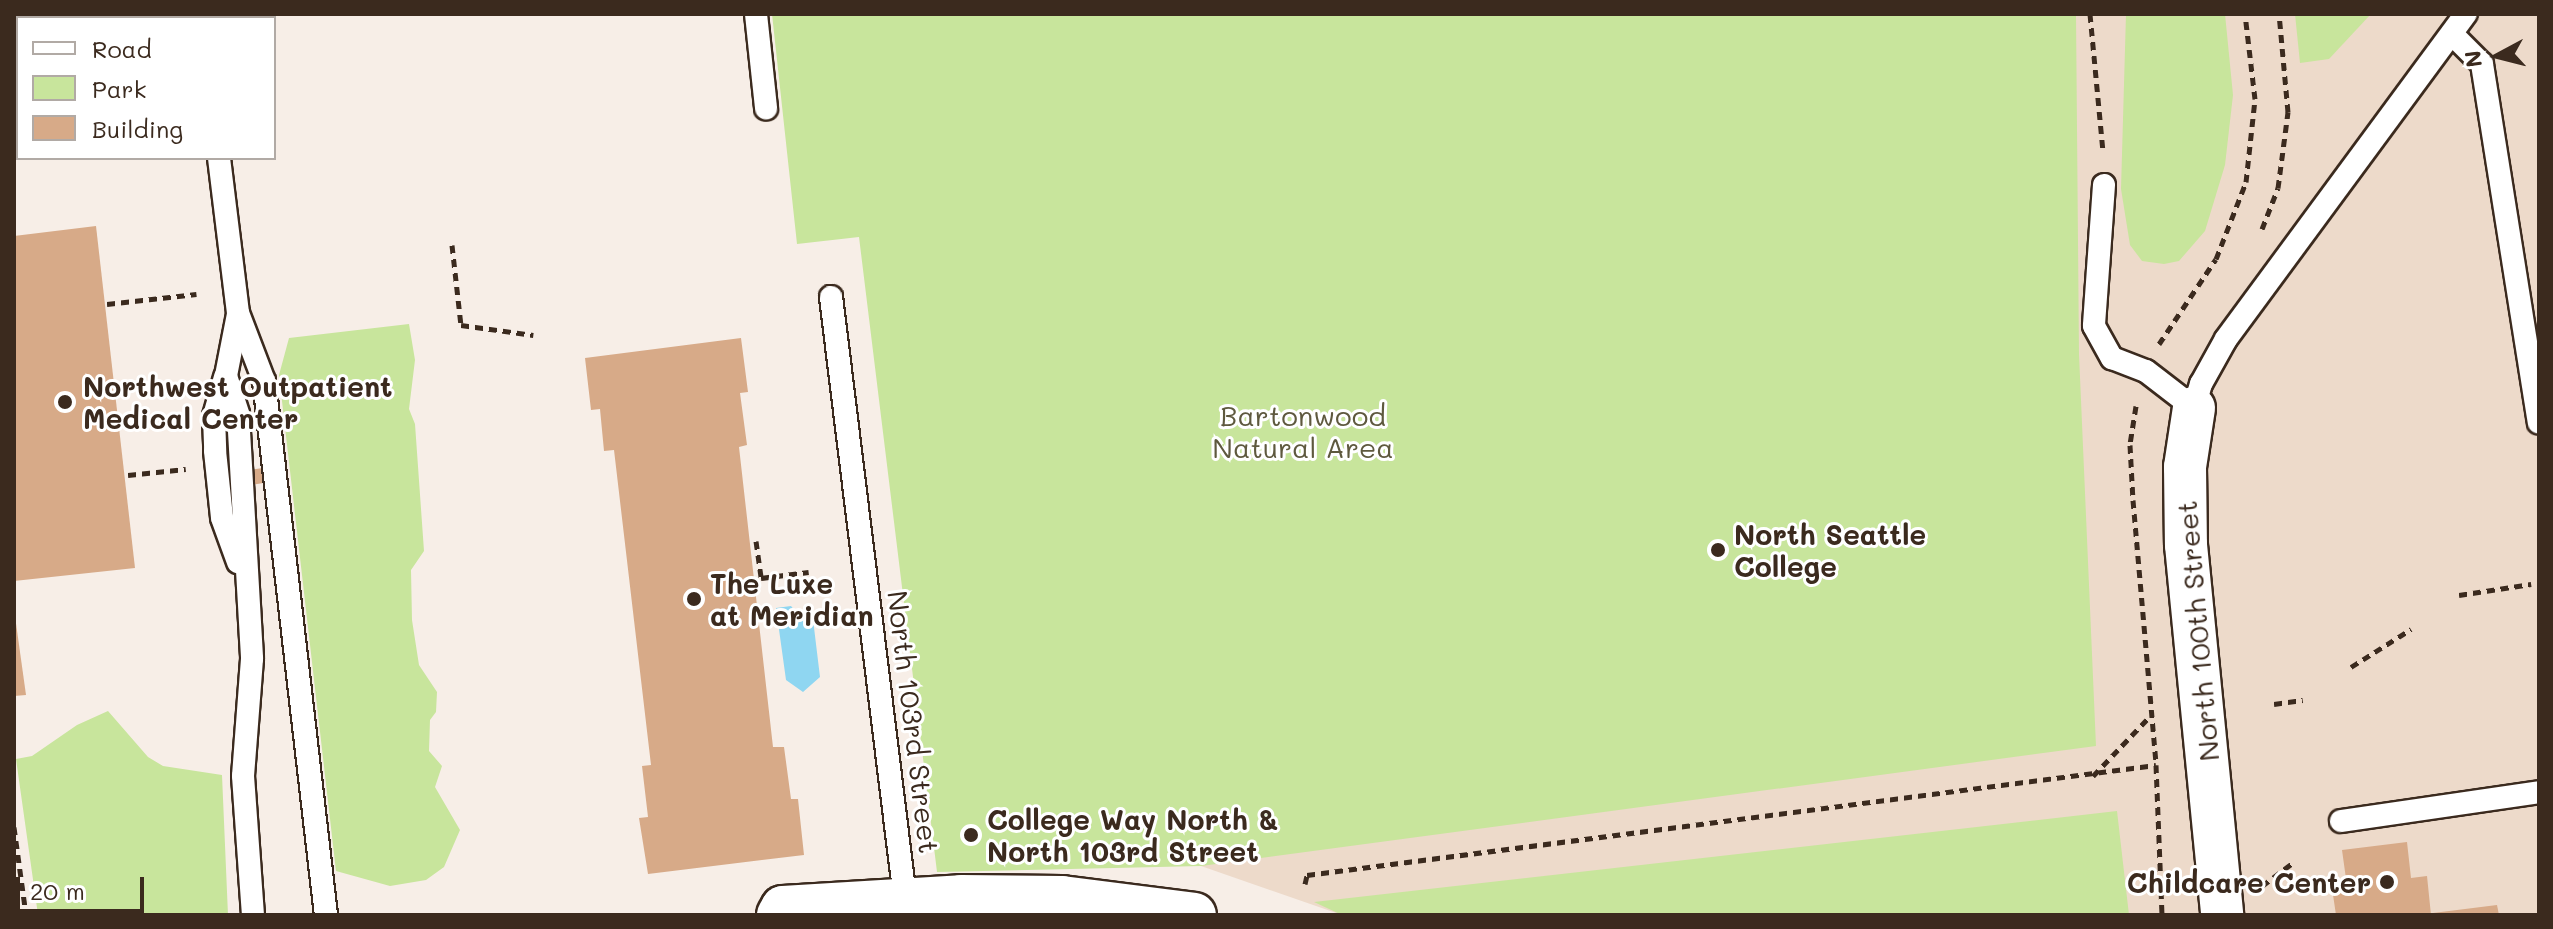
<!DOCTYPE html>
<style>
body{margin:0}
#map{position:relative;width:2553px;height:929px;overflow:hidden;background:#f7eee7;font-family:Mali,sans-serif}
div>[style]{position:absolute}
.built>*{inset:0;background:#eddaca}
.green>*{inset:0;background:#c8e59c}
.water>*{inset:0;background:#8fd6f1}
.building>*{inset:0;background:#d7aa88;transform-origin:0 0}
.path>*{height:5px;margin-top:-2.5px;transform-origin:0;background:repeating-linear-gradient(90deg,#3b2a1e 0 8px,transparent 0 14px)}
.roads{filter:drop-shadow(2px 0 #3b2a1e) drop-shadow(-2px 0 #3b2a1e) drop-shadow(0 2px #3b2a1e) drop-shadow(0 -2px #3b2a1e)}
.service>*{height:22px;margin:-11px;padding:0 11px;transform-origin:11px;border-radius:11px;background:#fff}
.minor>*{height:42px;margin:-21px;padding:0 21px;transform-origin:21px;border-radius:21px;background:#fff}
.tertiary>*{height:44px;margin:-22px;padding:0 22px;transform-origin:22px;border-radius:22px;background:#fff}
.dots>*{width:22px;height:22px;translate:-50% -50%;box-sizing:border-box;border:4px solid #fff;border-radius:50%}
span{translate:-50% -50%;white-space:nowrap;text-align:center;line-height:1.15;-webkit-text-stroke:6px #fff;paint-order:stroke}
.poi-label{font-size:28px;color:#3b2a1e;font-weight:700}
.left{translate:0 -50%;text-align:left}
.right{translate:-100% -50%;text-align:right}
.park-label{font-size:28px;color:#5e593e}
.street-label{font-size:28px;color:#3b2a1e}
.frame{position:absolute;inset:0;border:16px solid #3b2a1e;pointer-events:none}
.legend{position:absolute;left:16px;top:16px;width:260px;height:144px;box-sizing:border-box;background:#fff;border:2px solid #b1aaa5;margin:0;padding:10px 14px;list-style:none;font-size:24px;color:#3b2a1e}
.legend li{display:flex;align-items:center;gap:16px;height:40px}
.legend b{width:40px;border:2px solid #b1aaa5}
.north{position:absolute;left:2457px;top:16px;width:80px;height:80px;-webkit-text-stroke:6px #fff;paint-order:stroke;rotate:263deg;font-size:22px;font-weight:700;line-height:32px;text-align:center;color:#3b2a1e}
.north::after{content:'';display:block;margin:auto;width:28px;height:36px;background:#3b2a1e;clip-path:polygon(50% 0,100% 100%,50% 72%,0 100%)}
.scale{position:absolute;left:16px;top:877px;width:128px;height:36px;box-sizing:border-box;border:4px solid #3b2a1e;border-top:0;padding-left:10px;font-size:24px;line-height:28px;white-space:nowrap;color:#3b2a1e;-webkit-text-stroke:6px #fff;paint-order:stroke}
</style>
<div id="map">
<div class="built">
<div style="clip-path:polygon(832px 14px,2539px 14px,2539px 915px,1342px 915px,1201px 866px,1107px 864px)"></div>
</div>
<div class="green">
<div style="clip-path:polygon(772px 14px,2076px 14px,2079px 354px,2096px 746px,1201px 866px,937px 872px,859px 237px,797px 244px)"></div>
<div style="clip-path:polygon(2126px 14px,2225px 14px,2233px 95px,2225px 165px,2205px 231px,2179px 261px,2164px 264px,2142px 261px,2130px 245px,2121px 189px)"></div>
<div style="clip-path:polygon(2295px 14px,2371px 14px,2329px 59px,2300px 63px)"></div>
<div style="clip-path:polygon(409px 324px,415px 360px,409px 409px,415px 424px,424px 551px,411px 570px,412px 620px,419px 665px,437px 692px,436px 712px,430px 720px,429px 751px,442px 766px,435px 787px,460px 830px,444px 867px,426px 880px,390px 886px,336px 871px,279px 375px,289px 338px)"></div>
<div style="clip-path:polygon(108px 711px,148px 757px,163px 766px,222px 775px,228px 915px,38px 915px,16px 759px,32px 756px,77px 725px)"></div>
<div style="clip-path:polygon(2117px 811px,2129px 915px,1342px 915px,1314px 902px)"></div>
</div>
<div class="water">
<div style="clip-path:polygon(791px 606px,795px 611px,812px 611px,820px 677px,803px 692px,786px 680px,776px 608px)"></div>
</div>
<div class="building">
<div style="clip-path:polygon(96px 226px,135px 568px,14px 581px,14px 236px)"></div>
<div style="clip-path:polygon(741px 338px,748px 392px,740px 393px,747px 445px,739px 447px,773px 747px,784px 747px,791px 799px,798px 799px,804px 855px,648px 874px,639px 818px,648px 817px,642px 766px,651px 765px,614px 450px,604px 451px,600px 409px,591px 410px,585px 358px)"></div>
<div style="left:263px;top:468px;width:15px;height:12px;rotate:82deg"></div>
<div style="clip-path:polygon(14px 609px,26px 695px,14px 696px)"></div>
<div style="clip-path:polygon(2407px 842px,2411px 878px,2427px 876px,2431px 915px,2336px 915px,2332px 888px,2347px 886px,2342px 850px)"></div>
<div style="clip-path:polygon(2497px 905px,2499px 915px,2433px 915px,2433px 913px)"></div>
</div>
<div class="path">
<div style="left:2090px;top:14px;width:139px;rotate:84.6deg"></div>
<div style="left:179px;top:18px;width:4px;rotate:-76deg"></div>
<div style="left:2262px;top:229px;width:44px;rotate:-68.7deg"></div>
<div style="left:2278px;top:188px;width:77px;rotate:-82.5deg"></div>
<div style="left:2288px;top:112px;width:98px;rotate:-95.2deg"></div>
<div style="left:452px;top:245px;width:81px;rotate:83.6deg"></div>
<div style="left:461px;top:325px;width:73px;rotate:7.9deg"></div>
<div style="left:107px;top:304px;width:90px;rotate:-6.4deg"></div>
<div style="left:2159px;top:344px;width:102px;rotate:-56.2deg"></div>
<div style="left:2216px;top:259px;width:83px;rotate:-68.7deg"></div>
<div style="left:2246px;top:182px;width:83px;rotate:-83.8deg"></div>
<div style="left:2255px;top:99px;width:86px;rotate:-96.7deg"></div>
<div style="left:2136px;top:406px;width:39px;rotate:99deg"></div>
<div style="left:2130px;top:445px;width:55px;rotate:86.9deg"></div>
<div style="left:2133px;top:500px;width:266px;rotate:85deg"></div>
<div style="left:2156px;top:765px;width:150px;rotate:87.7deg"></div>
<div style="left:128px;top:475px;width:58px;rotate:-5.9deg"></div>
<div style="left:756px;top:541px;width:37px;rotate:82deg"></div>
<div style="left:761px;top:578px;width:48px;rotate:-7.1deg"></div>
<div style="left:2459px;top:595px;width:73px;rotate:-8.7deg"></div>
<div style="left:2351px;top:667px;width:71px;rotate:-32.3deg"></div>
<div style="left:2274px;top:704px;width:29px;rotate:-8deg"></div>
<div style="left:2093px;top:776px;width:84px;rotate:-46.4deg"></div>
<div style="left:14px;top:827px;width:89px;rotate:82.2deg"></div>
<div style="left:1305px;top:884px;width:9px;rotate:-77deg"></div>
<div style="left:1307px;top:875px;width:856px;rotate:-7.38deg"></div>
<div style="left:2262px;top:886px;width:40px;rotate:-37deg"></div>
</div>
<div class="roads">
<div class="service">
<div style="left:756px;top:14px;width:95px;rotate:83.9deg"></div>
<div style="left:217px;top:18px;width:4px;rotate:-63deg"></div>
<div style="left:2452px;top:34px;width:42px;rotate:45deg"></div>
<div style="left:2482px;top:64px;width:363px;rotate:81deg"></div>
<div style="left:219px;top:158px;width:156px;rotate:83deg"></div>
<div style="left:238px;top:313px;width:73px;rotate:69.1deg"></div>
<div style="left:264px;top:381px;width:538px;rotate:83.38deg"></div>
<div style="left:2104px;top:185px;width:141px;rotate:94.1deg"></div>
<div style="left:2094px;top:326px;width:37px;rotate:61deg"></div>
<div style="left:2112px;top:358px;width:36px;rotate:21deg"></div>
<div style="left:2146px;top:371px;width:61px;rotate:37.6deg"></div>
<div style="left:2194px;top:408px;width:25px;rotate:-74deg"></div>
<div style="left:2201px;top:384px;width:51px;rotate:-60.9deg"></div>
<div style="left:2226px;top:339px;width:404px;rotate:-53.6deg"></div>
<div style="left:831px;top:297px;width:614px;rotate:82.98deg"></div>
<div style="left:238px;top:314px;width:63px;rotate:101deg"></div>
<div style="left:226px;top:376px;width:40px;rotate:72deg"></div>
<div style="left:238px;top:414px;width:245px;rotate:86.7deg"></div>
<div style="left:252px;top:659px;width:117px;rotate:94.4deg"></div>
<div style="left:243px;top:776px;width:139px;rotate:85.9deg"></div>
<div style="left:225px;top:377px;width:41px;rotate:105.8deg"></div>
<div style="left:214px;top:416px;width:35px;rotate:88deg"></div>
<div style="left:215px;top:451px;width:67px;rotate:84deg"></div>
<div style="left:222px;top:518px;width:47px;rotate:70deg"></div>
<div style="left:2341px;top:821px;width:200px;rotate:-8.3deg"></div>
</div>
<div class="minor">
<div style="left:2194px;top:408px;width:60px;rotate:98.7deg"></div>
<div style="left:2185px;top:467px;width:78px;rotate:89.3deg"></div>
<div style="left:2186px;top:545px;width:372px;rotate:84.4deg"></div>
</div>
<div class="tertiary">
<div style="left:779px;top:915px;width:8px;rotate:-60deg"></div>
<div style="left:783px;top:908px;width:178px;rotate:-3.5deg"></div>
<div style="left:961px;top:897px;width:101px;rotate:0.6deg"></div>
<div style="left:1062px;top:898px;width:133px;rotate:7.3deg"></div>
</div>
</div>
<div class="dots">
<div style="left:65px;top:402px;background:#3b2a1e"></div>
<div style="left:1718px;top:550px;background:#3b2a1e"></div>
<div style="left:694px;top:599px;background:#3b2a1e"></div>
<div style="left:971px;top:835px;background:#3b2a1e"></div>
<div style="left:2387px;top:882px;background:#3b2a1e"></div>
</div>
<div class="poi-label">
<span class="left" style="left:83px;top:402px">Northwest Outpatient<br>Medical Center</span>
<span class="left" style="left:1734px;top:550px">North Seattle<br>College</span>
<span class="left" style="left:710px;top:599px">The Luxe<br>at Meridian</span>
<span class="left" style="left:987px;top:835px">College Way North &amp;<br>North 103rd Street</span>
<span class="right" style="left:2371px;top:882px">Childcare Center</span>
</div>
<div class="park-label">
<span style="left:1303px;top:431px">Bartonwood<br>Natural Area</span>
</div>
<div class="street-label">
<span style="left:2197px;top:631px;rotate:-95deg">North 100th Street</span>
<span style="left:914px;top:722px;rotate:83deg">North 103rd Street</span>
</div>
<div class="frame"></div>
<ul class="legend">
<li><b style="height:10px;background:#fff"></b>Road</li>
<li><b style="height:22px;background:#c8e59c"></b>Park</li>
<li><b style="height:22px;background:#d7aa88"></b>Building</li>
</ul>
<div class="north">N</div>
<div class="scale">20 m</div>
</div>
